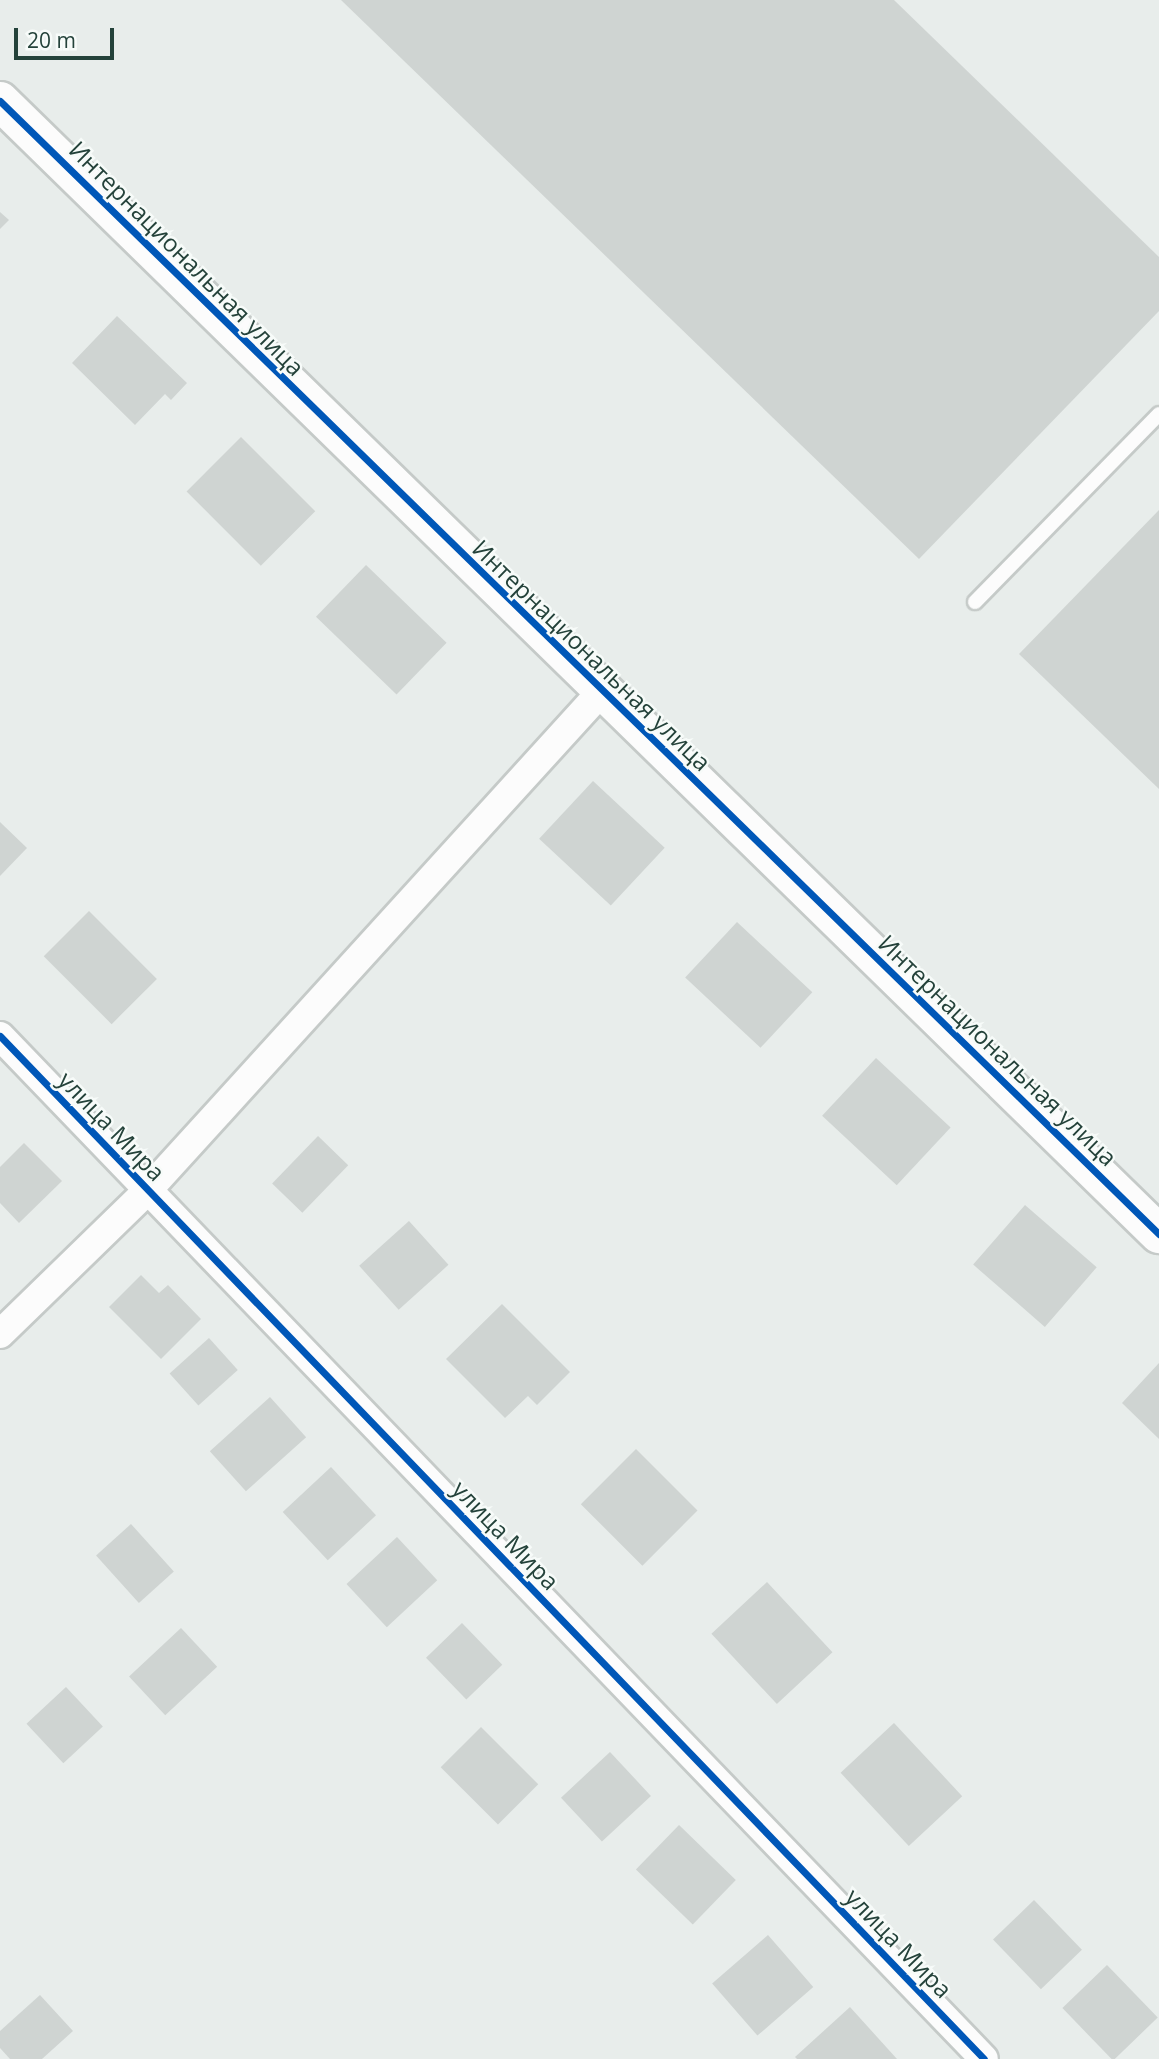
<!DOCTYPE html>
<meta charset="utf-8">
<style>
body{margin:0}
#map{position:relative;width:1159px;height:2059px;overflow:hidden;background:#e8edeb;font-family:"Open Sans",sans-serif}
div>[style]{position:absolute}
.building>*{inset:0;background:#cfd4d2;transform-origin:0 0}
.roads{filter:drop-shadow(2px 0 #c5cac8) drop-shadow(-2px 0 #c5cac8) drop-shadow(0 2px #c5cac8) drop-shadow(0 -2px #c5cac8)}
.lane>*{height:14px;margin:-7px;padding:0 7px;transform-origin:7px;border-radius:7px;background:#fcfcfc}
.street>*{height:28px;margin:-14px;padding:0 14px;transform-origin:14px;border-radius:14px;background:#fcfcfc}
.secondary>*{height:38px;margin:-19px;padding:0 19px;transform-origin:19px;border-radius:19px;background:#fcfcfc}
.cycleway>*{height:7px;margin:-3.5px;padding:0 3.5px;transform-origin:3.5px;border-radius:3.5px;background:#0057b8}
span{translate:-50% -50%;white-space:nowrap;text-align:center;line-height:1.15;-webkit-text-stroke:5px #f7fbf9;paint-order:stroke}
.street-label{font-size:24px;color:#24423a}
.scale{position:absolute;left:14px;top:28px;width:100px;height:32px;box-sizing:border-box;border:4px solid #24423a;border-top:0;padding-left:9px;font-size:21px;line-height:24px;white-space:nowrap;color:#24423a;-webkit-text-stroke:5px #f7fbf9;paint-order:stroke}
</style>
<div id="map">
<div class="building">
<div style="clip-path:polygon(341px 0,894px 0,1159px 257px,1159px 311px,919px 559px)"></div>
<div style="clip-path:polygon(0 212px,9px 220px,0 229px)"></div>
<div style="clip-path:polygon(117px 316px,187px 383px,171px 400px,165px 394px,135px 425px,72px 363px)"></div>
<div style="left:241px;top:437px;width:105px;height:77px;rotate:45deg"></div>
<div style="clip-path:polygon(1159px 510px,1159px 789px,1019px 654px)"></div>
<div style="left:366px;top:565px;width:112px;height:72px;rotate:44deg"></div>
<div style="left:593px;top:781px;width:98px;height:79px;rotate:43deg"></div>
<div style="clip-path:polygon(0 822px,27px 848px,0 876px)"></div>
<div style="left:89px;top:911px;width:96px;height:64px;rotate:45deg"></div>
<div style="left:737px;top:922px;width:103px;height:76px;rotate:43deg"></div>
<div style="left:876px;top:1058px;width:102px;height:79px;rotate:43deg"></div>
<div style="left:318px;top:1136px;width:42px;height:66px;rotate:44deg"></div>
<div style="clip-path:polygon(24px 1143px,62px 1181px,19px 1223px,0 1203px,0 1167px)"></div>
<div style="left:1025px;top:1205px;width:95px;height:79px;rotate:41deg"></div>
<div style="left:409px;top:1221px;width:59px;height:67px;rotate:48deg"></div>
<div style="clip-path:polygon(141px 1275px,159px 1293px,168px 1285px,201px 1319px,161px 1359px,109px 1307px)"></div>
<div style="clip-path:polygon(502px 1304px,570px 1372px,537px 1405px,528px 1396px,505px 1418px,446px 1359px)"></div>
<div style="left:209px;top:1338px;width:43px;height:53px;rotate:48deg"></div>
<div style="clip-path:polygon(1159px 1363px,1159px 1439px,1122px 1403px)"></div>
<div style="left:270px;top:1397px;width:54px;height:81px;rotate:48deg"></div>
<div style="left:636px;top:1449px;width:87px;height:78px;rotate:45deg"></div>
<div style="left:331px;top:1467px;width:66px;height:66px;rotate:47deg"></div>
<div style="left:131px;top:1524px;width:64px;height:47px;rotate:48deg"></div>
<div style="left:397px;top:1537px;width:59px;height:69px;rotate:47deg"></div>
<div style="left:767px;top:1582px;width:96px;height:76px;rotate:47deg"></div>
<div style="left:462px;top:1623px;width:58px;height:50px;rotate:46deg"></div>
<div style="left:181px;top:1628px;width:53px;height:71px;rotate:47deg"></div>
<div style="left:66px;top:1687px;width:54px;height:54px;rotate:47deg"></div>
<div style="left:894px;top:1723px;width:100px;height:73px;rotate:47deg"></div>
<div style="left:481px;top:1727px;width:81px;height:57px;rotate:45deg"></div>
<div style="left:610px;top:1752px;width:60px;height:67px;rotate:47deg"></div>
<div style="left:679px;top:1825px;width:79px;height:62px;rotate:44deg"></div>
<div style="left:1034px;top:1900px;width:69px;height:57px;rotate:46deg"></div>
<div style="left:768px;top:1935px;width:69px;height:74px;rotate:49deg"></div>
<div style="left:1107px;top:1965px;width:73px;height:62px;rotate:46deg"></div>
<div style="clip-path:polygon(40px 1995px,73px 2031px,42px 2059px,10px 2059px,0 2048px,0 2031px)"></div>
<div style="clip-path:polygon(850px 2007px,897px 2059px,797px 2059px,795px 2057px)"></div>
</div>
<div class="roads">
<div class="lane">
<div style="left:975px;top:602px;width:263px;rotate:-45.6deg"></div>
</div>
<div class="street">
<div style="left:0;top:1036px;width:1419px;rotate:46.11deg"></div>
<div style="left:0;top:1334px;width:205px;rotate:-44.2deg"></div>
<div style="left:147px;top:1191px;width:675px;rotate:-47.7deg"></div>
</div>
<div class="secondary">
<div style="left:0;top:101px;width:1621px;rotate:44.35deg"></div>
</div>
</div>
<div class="cycleway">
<div style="left:0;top:101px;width:1621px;rotate:44.35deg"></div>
<div style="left:0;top:1036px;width:1419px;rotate:46.11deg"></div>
</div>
<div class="street-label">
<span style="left:187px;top:258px;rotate:45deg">Интернациональная улица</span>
<span style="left:592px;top:655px;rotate:44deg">Интернациональная улица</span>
<span style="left:998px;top:1050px;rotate:44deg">Интернациональная улица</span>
<span style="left:112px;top:1126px;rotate:46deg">улица Мира</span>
<span style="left:506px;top:1535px;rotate:46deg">улица Мира</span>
<span style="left:899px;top:1943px;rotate:46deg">улица Мира</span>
</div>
<div class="scale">20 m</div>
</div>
